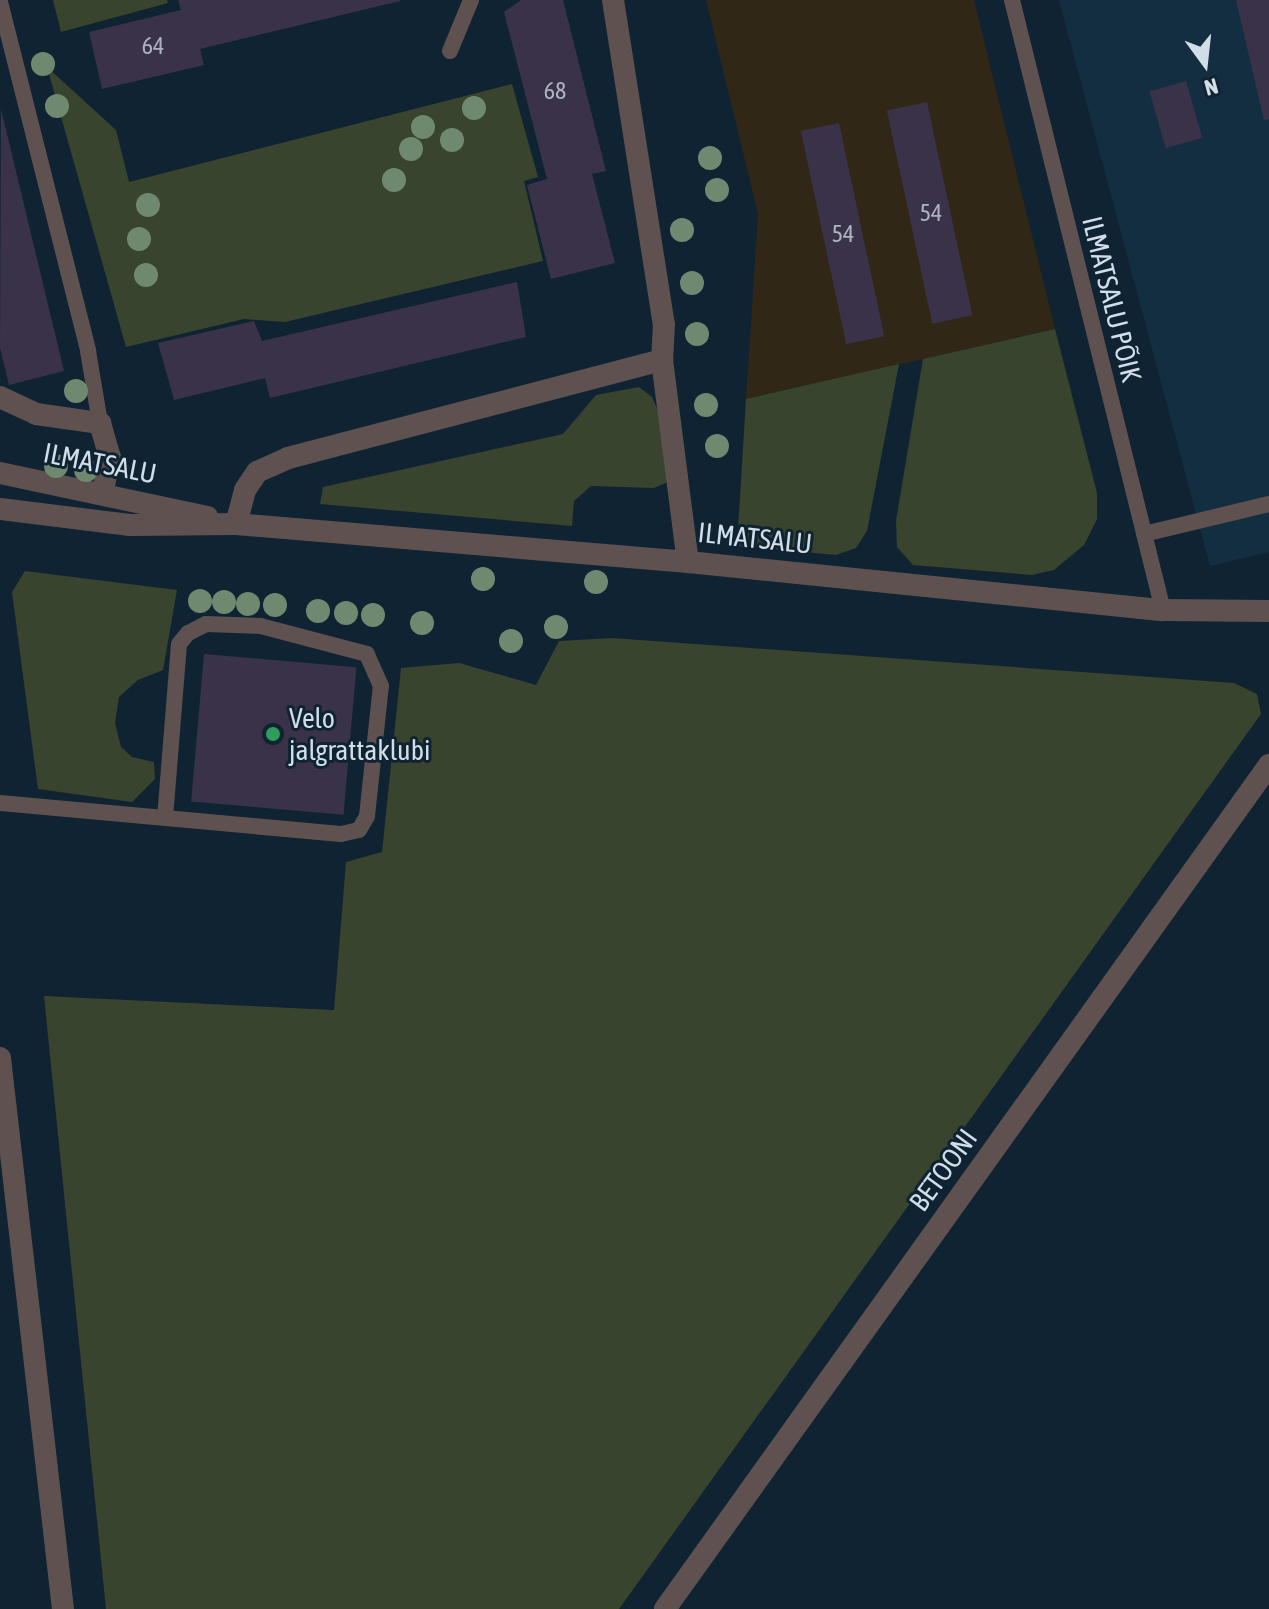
<!DOCTYPE html>
<meta charset="utf-8">
<style>
body{margin:0}
#map{position:relative;width:1269px;height:1609px;overflow:hidden;background:#102333;font-family:"Asap Condensed",sans-serif}
div>[style]{position:absolute}
.built>*{inset:0;background:#142e41}
.industrial>*{inset:0;background:#302717}
.green>*{inset:0;background:#38442d}
.building>*{inset:0;background:#3a3248;transform-origin:0 0}
.service>*{height:16px;margin:-8px;padding:0 8px;transform-origin:8px;border-radius:8px;background:#5e514f}
.minor>*{height:22px;margin:-11px;padding:0 11px;transform-origin:11px;border-radius:11px;background:#5e514f}
.tertiary>*{height:22px;margin:-11px;padding:0 11px;transform-origin:11px;border-radius:11px;background:#5e514f}
.trees>*{width:24px;height:24px;margin:-12px;border-radius:50%;background:#6f8970}
.dots>*{width:22px;height:22px;translate:-50% -50%;box-sizing:border-box;border:4px solid #102333;border-radius:50%}
span{translate:-50% -50%;white-space:nowrap;text-align:center;line-height:1.15;-webkit-text-stroke:6px #102333;paint-order:stroke}
.number-label{font-size:24px;color:#abb3c0}
.number-label span{-webkit-text-stroke-width:0}
.street-label{font-size:28px;color:#d1dee8}
.poi-label{font-size:28px;color:#d1dee8}
.left{translate:0 -50%;text-align:left}
.north{position:absolute;left:1165px;top:24px;width:80px;height:80px;-webkit-text-stroke:6px #102333;paint-order:stroke;rotate:165deg;font-size:22px;font-weight:700;line-height:32px;text-align:center;color:#d1dee8}
.north::after{content:'';display:block;margin:auto;width:28px;height:36px;background:#d1dee8;clip-path:polygon(50% 0,100% 100%,50% 72%,0 100%)}
</style>
<div id="map">
<div class="built">
<div style="clip-path:polygon(1059px 0,1269px 0,1269px 552px,1210px 566px)"></div>
</div>
<div class="industrial">
<div style="clip-path:polygon(706px 0,974px 0,1055px 329px,746px 399px,758px 214px)"></div>
</div>
<div class="green">
<div style="clip-path:polygon(53px 0,167px 0,168px 3px,61px 32px)"></div>
<div style="clip-path:polygon(47px 67px,116px 130px,129px 182px,512px 84px,538px 177px,524px 181px,543px 261px,285px 322px,244px 319px,126px 347px)"></div>
<div style="clip-path:polygon(1055px 329px,1097px 493px,1097px 519px,1084px 545px,1054px 570px,1032px 575px,913px 565px,897px 547px,896px 521px,923px 359px)"></div>
<div style="clip-path:polygon(899px 364px,867px 531px,856px 548px,836px 555px,737px 546px,746px 399px)"></div>
<div style="clip-path:polygon(639px 387px,652px 397px,659px 413px,672px 480px,654px 488px,591px 486px,574px 501px,572px 526px,320px 504px,323px 487px,563px 434px,596px 395px)"></div>
<div style="clip-path:polygon(25px 571px,177px 590px,163px 670px,138px 680px,119px 697px,115px 723px,121px 747px,132px 757px,154px 762px,155px 779px,132px 802px,38px 789px,12px 592px)"></div>
<div style="clip-path:polygon(612px 638px,1234px 683px,1257px 694px,1261px 714px,619px 1609px,106px 1609px,44px 996px,334px 1010px,346px 862px,382px 852px,401px 668px,459px 663px,536px 685px,559px 641px)"></div>
</div>
<div class="building">
<div style="clip-path:polygon(178px 0,400px 0,400px 1px,200px 49px,204px 65px,102px 89px,89px 32px,181px 10px)"></div>
<div style="clip-path:polygon(521px 0,563px 0,606px 171px,592px 174px,615px 263px,551px 279px,527px 185px,547px 179px,504px 12px)"></div>
<div style="clip-path:polygon(1236px 0,1269px 0,1269px 119px,1264px 120px)"></div>
<div style="left:1186px;top:81px;width:59px;height:38px;rotate:74deg"></div>
<div style="left:927px;top:102px;width:218px;height:41px;rotate:78deg"></div>
<div style="clip-path:polygon(1px 109px,64px 371px,9px 385px,0 348px)"></div>
<div style="left:839px;top:123px;width:218px;height:39px;rotate:78deg"></div>
<div style="clip-path:polygon(517px 282px,526px 337px,270px 398px,265px 378px,174px 400px,158px 343px,254px 321px,262px 341px)"></div>
<div style="left:204px;top:654px;width:153px;height:148px;rotate:5deg"></div>
</div>
<div class="service">
<div style="left:1012px;top:0;width:628px;rotate:76.1deg"></div>
<div style="left:0;top:2px;width:360px;rotate:75.8deg"></div>
<div style="left:88px;top:351px;width:73px;rotate:80.5deg"></div>
<div style="left:450px;top:51px;width:55px;rotate:-67.6deg"></div>
<div style="left:1144px;top:534px;width:129px;rotate:-13.5deg"></div>
<div style="left:0;top:803px;width:342px;rotate:5.2deg"></div>
<div style="left:341px;top:834px;width:18px;rotate:-13deg"></div>
<div style="left:359px;top:830px;width:16px;rotate:-60deg"></div>
<div style="left:367px;top:816px;width:131px;rotate:-83.9deg"></div>
<div style="left:381px;top:686px;width:35px;rotate:-114deg"></div>
<div style="left:367px;top:654px;width:111px;rotate:-165.3deg"></div>
<div style="left:260px;top:626px;width:54px;rotate:-177.9deg"></div>
<div style="left:206px;top:624px;width:20px;rotate:153deg"></div>
<div style="left:188px;top:633px;width:14px;rotate:129deg"></div>
<div style="left:179px;top:644px;width:174px;rotate:94.6deg"></div>
</div>
<div class="minor">
<div style="left:613px;top:0;width:328px;rotate:81.1deg"></div>
<div style="left:664px;top:324px;width:36px;rotate:93deg"></div>
<div style="left:662px;top:360px;width:204px;rotate:82.7deg"></div>
<div style="left:0;top:397px;width:40px;rotate:25deg"></div>
<div style="left:36px;top:414px;width:65px;rotate:8deg"></div>
<div style="left:100px;top:423px;width:35px;rotate:74deg"></div>
<div style="left:110px;top:457px;width:38px;rotate:102deg"></div>
<div style="left:236px;top:524px;width:35px;rotate:-75deg"></div>
<div style="left:245px;top:490px;width:22px;rotate:-56deg"></div>
<div style="left:257px;top:472px;width:34px;rotate:-24deg"></div>
<div style="left:288px;top:458px;width:387px;rotate:-14.7deg"></div>
</div>
<div class="tertiary">
<div style="left:0;top:473px;width:212px;rotate:12deg"></div>
<div style="left:0;top:509px;width:131px;rotate:7deg"></div>
<div style="left:130px;top:525px;width:106px;rotate:-0.5deg"></div>
<div style="left:236px;top:524px;width:454px;rotate:4.8deg"></div>
<div style="left:688px;top:562px;width:477px;rotate:5.8deg"></div>
<div style="left:1163px;top:610px;width:106px;rotate:0.5deg"></div>
<div style="left:0;top:1058px;width:555px;rotate:83.48deg"></div>
<div style="left:665px;top:1609px;width:1038px;rotate:-54.41deg"></div>
</div>
<div class="trees">
<div style="left:43px;top:64px"></div>
<div style="left:57px;top:106px"></div>
<div style="left:474px;top:108px"></div>
<div style="left:423px;top:127px"></div>
<div style="left:452px;top:140px"></div>
<div style="left:411px;top:149px"></div>
<div style="left:710px;top:158px"></div>
<div style="left:394px;top:180px"></div>
<div style="left:717px;top:190px"></div>
<div style="left:148px;top:205px"></div>
<div style="left:682px;top:230px"></div>
<div style="left:139px;top:239px"></div>
<div style="left:146px;top:275px"></div>
<div style="left:692px;top:283px"></div>
<div style="left:697px;top:334px"></div>
<div style="left:76px;top:391px"></div>
<div style="left:706px;top:405px"></div>
<div style="left:717px;top:446px"></div>
<div style="left:56px;top:466px"></div>
<div style="left:86px;top:470px"></div>
<div style="left:483px;top:579px"></div>
<div style="left:596px;top:582px"></div>
<div style="left:200px;top:601px"></div>
<div style="left:224px;top:602px"></div>
<div style="left:248px;top:604px"></div>
<div style="left:275px;top:605px"></div>
<div style="left:318px;top:611px"></div>
<div style="left:346px;top:613px"></div>
<div style="left:373px;top:615px"></div>
<div style="left:422px;top:623px"></div>
<div style="left:556px;top:627px"></div>
<div style="left:511px;top:641px"></div>
</div>
<div class="dots">
<div style="left:273px;top:734px;background:#2e9e5b"></div>
</div>
<div class="number-label">
<span style="left:153px;top:46px">64</span>
<span style="left:555px;top:91px">68</span>
<span style="left:931px;top:213px">54</span>
<span style="left:843px;top:234px">54</span>
</div>
<div class="street-label">
<span style="left:1112px;top:299px;rotate:76deg">ILMATSALU PÕIK</span>
<span style="left:100px;top:463px;rotate:11deg">ILMATSALU</span>
<span style="left:755px;top:538px;rotate:6deg">ILMATSALU</span>
<span style="left:943px;top:1170px;rotate:-54deg">BETOONI</span>
</div>
<div class="poi-label">
<span class="left" style="left:289px;top:734px">Velo<br>jalgrattaklubi</span>
</div>
<div class="north">N</div>
</div>
